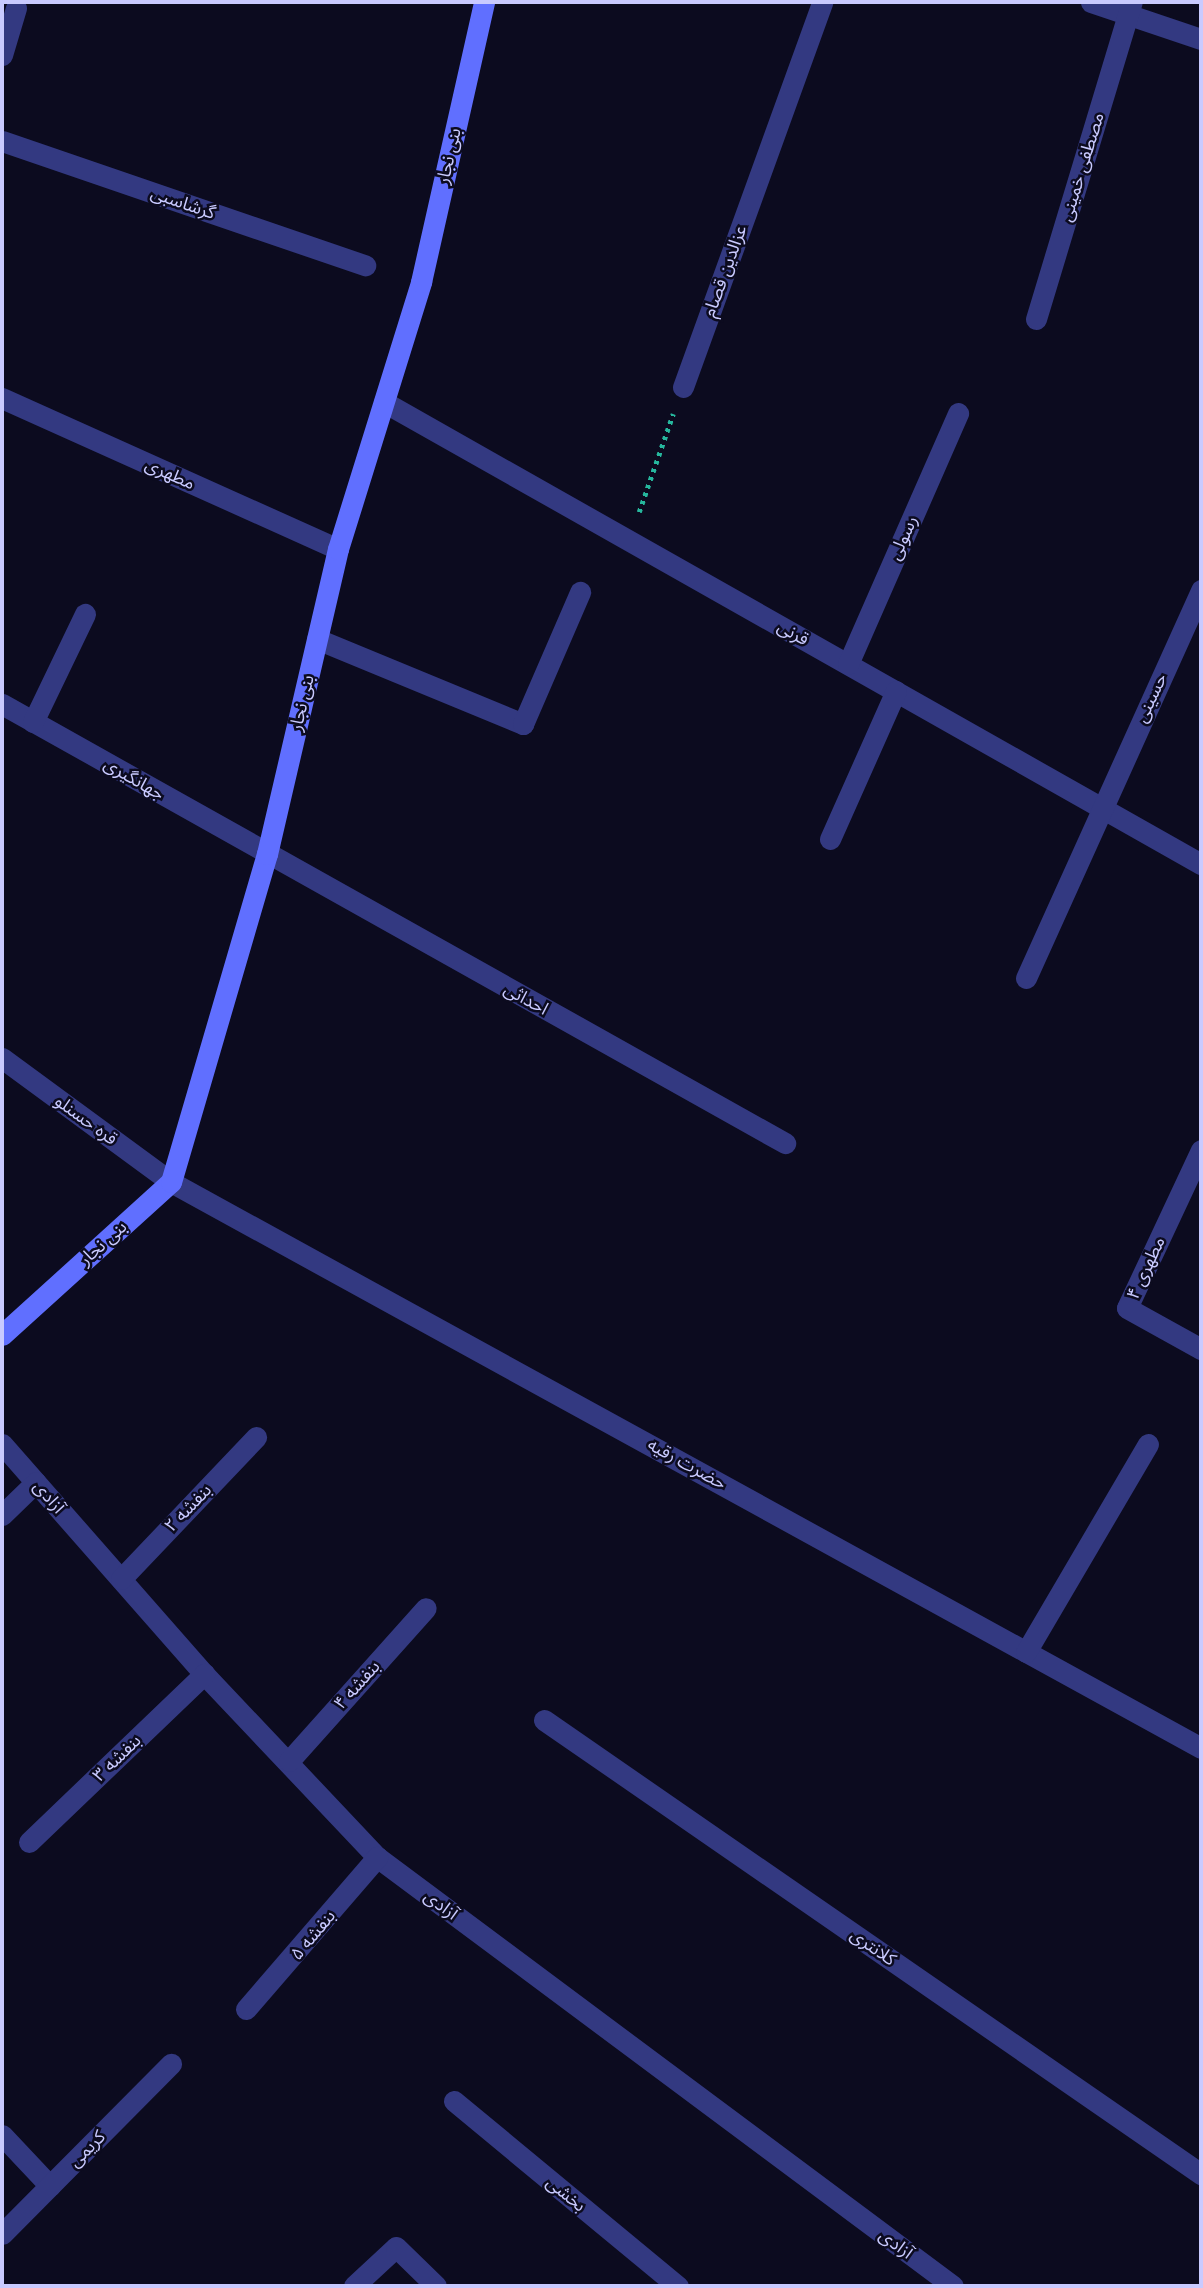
<!DOCTYPE html>
<meta charset="utf-8">
<style>
body{margin:0}
#map{position:relative;width:1203px;height:2288px;overflow:hidden;background:#0c0b1f;font-family:Figtree,"Noto Sans Arabic",sans-serif}
div>[style]{position:absolute}
.path>*{height:4.5px;margin-top:-2.25px;transform-origin:0;background:repeating-linear-gradient(90deg,#26b79d 0 3.5px,transparent 0 8.5px)}
.lane>*{height:21px;margin:-10.5px;padding:0 10.5px;transform-origin:10.5px;border-radius:10.5px;background:#333981}
.street>*{height:21px;margin:-10.5px;padding:0 10.5px;transform-origin:10.5px;border-radius:10.5px;background:#333981}
.secondary>*{height:21px;margin:-10.5px;padding:0 10.5px;transform-origin:10.5px;border-radius:10.5px;background:#606fff}
span{translate:-50% -50%;white-space:nowrap;text-align:center;line-height:1.15;-webkit-text-stroke:5px #0c0b1f;paint-order:stroke}
.street-label{font-size:18px;color:#c9caff}
.frame{position:absolute;inset:0;border:4px solid #c9caff;pointer-events:none}
</style>
<div id="map">
<div class="path">
<div style="left:639px;top:512px;width:104px;rotate:-70.9deg"></div>
</div>
<div class="lane">
<div style="left:317px;top:639px;width:223px;rotate:22.4deg"></div>
<div style="left:523px;top:724px;width:144px;rotate:-66.6deg"></div>
</div>
<div class="street">
<div style="left:1091px;top:2px;width:116px;rotate:18.6deg"></div>
<div style="left:2px;top:55px;width:49px;rotate:-73.4deg"></div>
<div style="left:2px;top:141px;width:384px;rotate:18.9deg"></div>
<div style="left:1036px;top:319px;width:331px;rotate:-73.2deg"></div>
<div style="left:683px;top:387px;width:409px;rotate:-70.1deg"></div>
<div style="left:2px;top:398px;width:368px;rotate:24.2deg"></div>
<div style="left:384px;top:402px;width:939px;rotate:29.49deg"></div>
<div style="left:848px;top:664px;width:274px;rotate:-66.3deg"></div>
<div style="left:2px;top:704px;width:898px;rotate:29.28deg"></div>
<div style="left:33px;top:722px;width:120px;rotate:-64.3deg"></div>
<div style="left:830px;top:839px;width:162px;rotate:-66deg"></div>
<div style="left:1026px;top:978px;width:426px;rotate:-65.7deg"></div>
<div style="left:2px;top:1058px;width:210px;rotate:36.3deg"></div>
<div style="left:171px;top:1182px;width:1175px;rotate:28.79deg"></div>
<div style="left:1201px;top:1150px;width:174px;rotate:115.1deg"></div>
<div style="left:1127px;top:1308px;width:85px;rotate:29deg"></div>
<div style="left:2px;top:1444px;width:306px;rotate:48.7deg"></div>
<div style="left:204px;top:1674px;width:252px;rotate:46.6deg"></div>
<div style="left:377px;top:1857px;width:718px;rotate:36.68deg"></div>
<div style="left:2px;top:1515px;width:47px;rotate:-44.1deg"></div>
<div style="left:121px;top:1579px;width:196px;rotate:-46.4deg"></div>
<div style="left:1026px;top:1652px;width:241px;rotate:-59.6deg"></div>
<div style="left:544px;top:1720px;width:799px;rotate:34.65deg"></div>
<div style="left:289px;top:1761px;width:205px;rotate:-48.2deg"></div>
<div style="left:29px;top:1842px;width:243px;rotate:-43.8deg"></div>
<div style="left:246px;top:2009px;width:201px;rotate:-49.2deg"></div>
<div style="left:454px;top:2101px;width:291px;rotate:39.6deg"></div>
<div style="left:2px;top:2135px;width:70px;rotate:46.7deg"></div>
<div style="left:2px;top:2234px;width:240px;rotate:-45.2deg"></div>
<div style="left:354px;top:2286px;width:57px;rotate:-42.9deg"></div>
<div style="left:396px;top:2247px;width:56px;rotate:44.3deg"></div>
</div>
<div class="secondary">
<div style="left:2px;top:1335px;width:228px;rotate:-42.2deg"></div>
<div style="left:171px;top:1182px;width:342px;rotate:-73.7deg"></div>
<div style="left:267px;top:854px;width:313px;rotate:-76.9deg"></div>
<div style="left:338px;top:549px;width:280px;rotate:-72.7deg"></div>
<div style="left:421px;top:282px;width:287px;rotate:-77.3deg"></div>
</div>
<div class="street-label">
<span style="left:449px;top:156px;rotate:-77deg">بنی نجار</span>
<span style="left:1082px;top:167px;rotate:-73deg">مصطفی خمینی</span>
<span style="left:183px;top:203px;rotate:19deg">گرشاسبی</span>
<span style="left:725px;top:271px;rotate:-70deg">عزالدین قصام</span>
<span style="left:170px;top:474px;rotate:24deg">مطهری</span>
<span style="left:903px;top:538px;rotate:-66deg">رسولی</span>
<span style="left:793px;top:633px;rotate:29deg">قرنی</span>
<span style="left:1151px;top:698px;rotate:-65deg">حسینی</span>
<span style="left:302px;top:703px;rotate:-77deg">بنی نجار</span>
<span style="left:134px;top:779px;rotate:30deg">جهانگیری</span>
<span style="left:526px;top:999px;rotate:29deg">احداثی</span>
<span style="left:86px;top:1120px;rotate:36deg">قره حسنلو</span>
<span style="left:103px;top:1243px;rotate:-42deg">بنی نجار</span>
<span style="left:1146px;top:1268px;rotate:-65deg">مطهری ۴</span>
<span style="left:687px;top:1464px;rotate:29deg">حضرت رقیه</span>
<span style="left:49px;top:1497px;rotate:49deg">آزادی</span>
<span style="left:188px;top:1508px;rotate:-46deg">بنفشه ۲</span>
<span style="left:357px;top:1685px;rotate:-48deg">بنفشه ۴</span>
<span style="left:117px;top:1758px;rotate:-44deg">بنفشه ۳</span>
<span style="left:441px;top:1905px;rotate:37deg">آزادی</span>
<span style="left:313px;top:1935px;rotate:-50deg">بنفشه ۵</span>
<span style="left:873px;top:1947px;rotate:35deg">کلانتری</span>
<span style="left:87px;top:2149px;rotate:-45deg">کریمی</span>
<span style="left:566px;top:2194px;rotate:39deg">بخشی</span>
<span style="left:896px;top:2244px;rotate:37deg">آزادی</span>
</div>
<div class="frame"></div>
</div>
